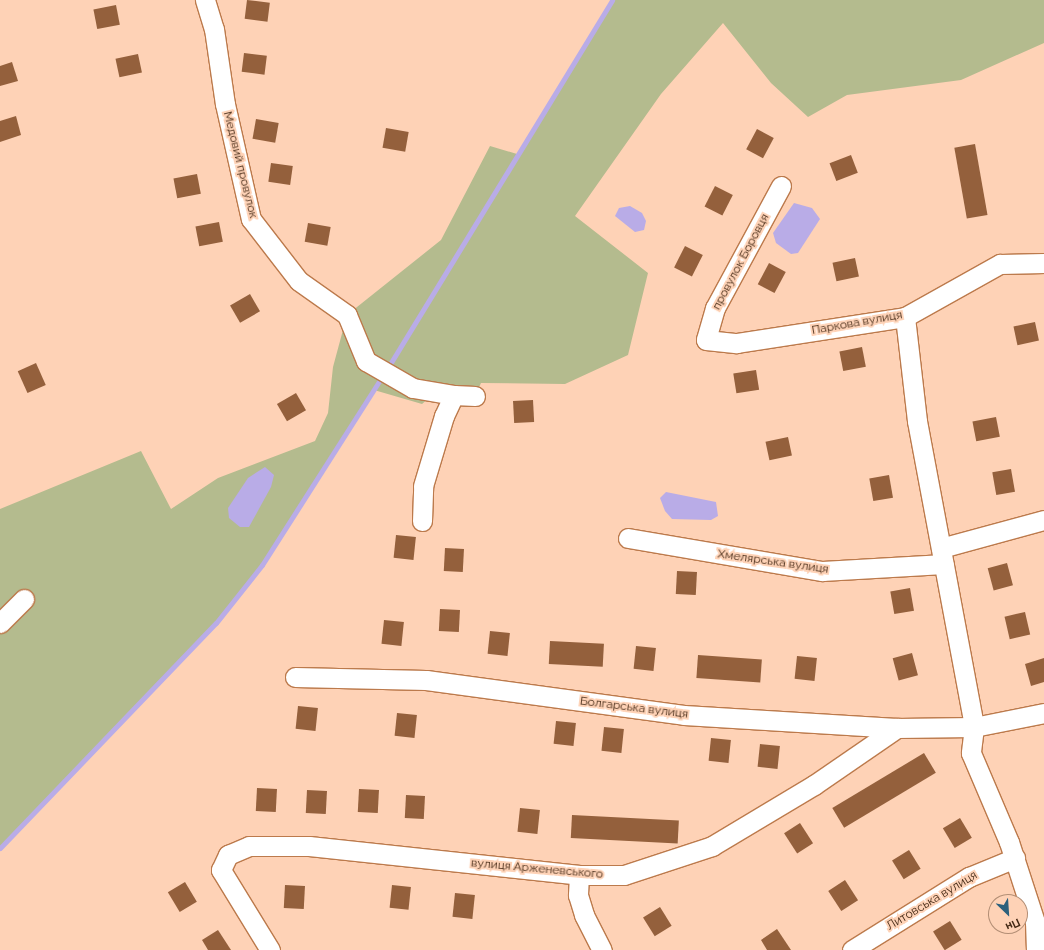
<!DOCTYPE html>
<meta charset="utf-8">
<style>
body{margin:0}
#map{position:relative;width:1044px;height:950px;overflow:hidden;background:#fed2b6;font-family:Raleway,sans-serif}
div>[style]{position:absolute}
.green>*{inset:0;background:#b4bb8e}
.water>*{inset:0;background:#b9ace7}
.stream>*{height:5px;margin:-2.5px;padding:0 2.5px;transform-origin:2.5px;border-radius:2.5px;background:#b9ace7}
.building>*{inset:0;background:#94603c;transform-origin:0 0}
.roads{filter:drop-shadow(1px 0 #bc7a4c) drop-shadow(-1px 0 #bc7a4c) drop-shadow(0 1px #bc7a4c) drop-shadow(0 -1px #bc7a4c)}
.minor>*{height:19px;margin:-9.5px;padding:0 9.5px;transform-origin:9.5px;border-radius:9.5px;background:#fff}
span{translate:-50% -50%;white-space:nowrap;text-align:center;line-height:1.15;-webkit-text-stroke:4px #fed2b6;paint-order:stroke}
.street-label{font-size:12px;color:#432814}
.north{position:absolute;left:988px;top:894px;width:40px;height:40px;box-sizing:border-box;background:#fed2b6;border:1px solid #b38e75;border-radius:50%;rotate:155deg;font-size:11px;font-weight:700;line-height:16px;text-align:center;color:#432814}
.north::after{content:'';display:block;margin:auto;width:14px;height:18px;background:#2c607c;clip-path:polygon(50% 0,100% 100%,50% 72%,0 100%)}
</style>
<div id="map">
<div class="green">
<div style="clip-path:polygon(612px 0,1044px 0,1044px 43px,961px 80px,847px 95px,808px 117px,771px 83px,723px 23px,661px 94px,575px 216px,648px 273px,628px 355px,565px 384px,481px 383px,475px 396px,435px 393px,422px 404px,374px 390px,262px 565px,217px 623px,0 848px,0 509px,141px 451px,171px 509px,218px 478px,315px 441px,328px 413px,333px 367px,347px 315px,441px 240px,490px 146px,517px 154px)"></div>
</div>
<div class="water">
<div style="clip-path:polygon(794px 203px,812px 208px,820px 219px,798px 253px,791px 254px,776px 243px,773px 233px)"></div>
<div style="clip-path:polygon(630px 206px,642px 213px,646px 221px,644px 230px,635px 232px,615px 216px,619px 208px)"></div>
<div style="clip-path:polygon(265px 467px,274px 475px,271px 487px,249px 527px,240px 527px,229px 518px,228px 508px,248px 478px)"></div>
<div style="clip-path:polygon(666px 492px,716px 502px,718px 516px,711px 520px,672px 519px,665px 511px,660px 498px)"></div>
</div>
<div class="stream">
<div style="left:387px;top:369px;width:432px;rotate:-58.6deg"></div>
<div style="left:0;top:848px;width:312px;rotate:-46.2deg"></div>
<div style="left:216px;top:623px;width:74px;rotate:-51.6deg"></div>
<div style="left:262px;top:565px;width:225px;rotate:-57.5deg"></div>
</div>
<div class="building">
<div style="left:247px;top:0;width:23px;height:19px;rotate:7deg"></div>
<div style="left:116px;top:5px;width:20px;height:23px;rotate:79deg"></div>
<div style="left:244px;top:53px;width:23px;height:19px;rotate:7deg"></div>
<div style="left:138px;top:54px;width:19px;height:23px;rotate:78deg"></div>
<div style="clip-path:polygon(12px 62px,18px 81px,0 86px,0 66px)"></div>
<div style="clip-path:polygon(16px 116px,21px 135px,0 142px,0 121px)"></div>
<div style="left:256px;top:119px;width:23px;height:20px;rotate:10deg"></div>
<div style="left:386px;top:128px;width:23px;height:20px;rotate:10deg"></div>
<div style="left:757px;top:129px;width:19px;height:23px;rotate:28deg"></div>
<div style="left:975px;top:144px;width:72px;height:21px;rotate:80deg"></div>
<div style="left:851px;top:155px;width:19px;height:23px;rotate:69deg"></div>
<div style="left:271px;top:163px;width:22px;height:19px;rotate:8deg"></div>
<div style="left:197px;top:174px;width:20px;height:24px;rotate:79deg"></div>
<div style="left:715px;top:186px;width:20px;height:23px;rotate:27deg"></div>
<div style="left:219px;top:222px;width:20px;height:24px;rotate:79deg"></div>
<div style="left:308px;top:223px;width:23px;height:19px;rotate:10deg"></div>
<div style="left:685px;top:246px;width:20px;height:24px;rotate:27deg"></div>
<div style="left:855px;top:258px;width:19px;height:23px;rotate:78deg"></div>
<div style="left:769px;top:263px;width:19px;height:24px;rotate:28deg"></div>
<div style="left:250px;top:294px;width:20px;height:23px;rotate:60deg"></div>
<div style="left:1035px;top:322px;width:19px;height:22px;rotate:78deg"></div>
<div style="left:862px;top:347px;width:20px;height:23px;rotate:79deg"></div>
<div style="left:36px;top:363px;width:24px;height:20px;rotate:66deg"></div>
<div style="left:756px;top:370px;width:20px;height:23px;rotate:81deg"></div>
<div style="left:296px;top:393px;width:20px;height:22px;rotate:60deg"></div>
<div style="left:533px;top:400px;width:22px;height:20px;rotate:87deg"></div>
<div style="left:996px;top:417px;width:20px;height:24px;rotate:79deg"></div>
<div style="left:788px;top:437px;width:19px;height:23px;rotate:78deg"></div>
<div style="left:1011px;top:469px;width:23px;height:19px;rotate:80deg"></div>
<div style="left:889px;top:475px;width:23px;height:20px;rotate:80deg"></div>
<div style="left:396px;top:535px;width:20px;height:23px;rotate:6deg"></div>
<div style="left:445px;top:548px;width:19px;height:23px;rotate:3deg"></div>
<div style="left:1007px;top:563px;width:23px;height:20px;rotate:75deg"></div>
<div style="left:677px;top:571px;width:20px;height:23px;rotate:3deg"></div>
<div style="left:910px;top:588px;width:23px;height:20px;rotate:80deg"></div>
<div style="left:440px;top:609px;width:20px;height:22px;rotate:3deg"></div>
<div style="left:1025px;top:612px;width:23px;height:21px;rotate:77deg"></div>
<div style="left:384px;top:620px;width:20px;height:24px;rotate:6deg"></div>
<div style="left:490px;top:631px;width:20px;height:23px;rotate:6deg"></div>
<div style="left:550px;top:641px;width:54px;height:23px;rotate:3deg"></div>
<div style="left:636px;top:646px;width:20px;height:23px;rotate:6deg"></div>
<div style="left:912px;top:653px;width:23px;height:20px;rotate:75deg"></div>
<div style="left:698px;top:655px;width:64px;height:23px;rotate:4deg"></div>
<div style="left:797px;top:656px;width:20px;height:23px;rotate:6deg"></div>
<div style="clip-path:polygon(1044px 658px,1044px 682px,1031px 686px,1025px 664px)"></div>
<div style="left:298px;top:706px;width:20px;height:23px;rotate:6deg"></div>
<div style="left:397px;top:713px;width:20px;height:23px;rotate:6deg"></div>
<div style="left:556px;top:721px;width:20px;height:23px;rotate:6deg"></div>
<div style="left:604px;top:727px;width:20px;height:24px;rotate:6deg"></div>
<div style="left:711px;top:738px;width:20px;height:23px;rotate:6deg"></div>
<div style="left:760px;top:744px;width:20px;height:23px;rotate:6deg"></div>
<div style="left:924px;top:753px;width:23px;height:107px;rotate:59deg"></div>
<div style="left:257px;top:788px;width:20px;height:23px;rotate:3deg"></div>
<div style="left:359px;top:789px;width:20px;height:23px;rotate:3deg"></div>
<div style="left:307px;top:790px;width:20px;height:23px;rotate:3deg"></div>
<div style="left:406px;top:795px;width:19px;height:23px;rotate:3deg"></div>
<div style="left:520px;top:808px;width:20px;height:24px;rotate:6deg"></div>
<div style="left:572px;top:815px;width:107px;height:23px;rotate:3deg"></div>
<div style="left:960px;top:818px;width:23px;height:20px;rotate:59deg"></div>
<div style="left:800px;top:823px;width:24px;height:19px;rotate:57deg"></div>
<div style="left:909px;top:850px;width:22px;height:20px;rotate:58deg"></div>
<div style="left:845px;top:880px;width:24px;height:20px;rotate:57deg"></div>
<div style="left:185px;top:882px;width:23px;height:20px;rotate:59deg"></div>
<div style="left:285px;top:885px;width:20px;height:23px;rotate:3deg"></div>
<div style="left:392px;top:885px;width:19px;height:23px;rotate:6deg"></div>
<div style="left:455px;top:893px;width:20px;height:24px;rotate:6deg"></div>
<div style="left:660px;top:907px;width:22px;height:20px;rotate:58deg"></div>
<div style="left:950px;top:921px;width:22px;height:20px;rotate:58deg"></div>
<div style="clip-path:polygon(777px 929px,791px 950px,767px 950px,761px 940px)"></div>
<div style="clip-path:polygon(218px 930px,231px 950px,208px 950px,202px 940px)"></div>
</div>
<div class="roads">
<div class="minor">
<div style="left:205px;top:0;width:30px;rotate:73deg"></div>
<div style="left:214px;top:29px;width:76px;rotate:81.7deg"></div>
<div style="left:225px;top:104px;width:118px;rotate:77.3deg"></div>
<div style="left:251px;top:219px;width:78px;rotate:52.3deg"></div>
<div style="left:299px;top:281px;width:59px;rotate:35.3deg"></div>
<div style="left:347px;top:315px;width:50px;rotate:67.6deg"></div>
<div style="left:366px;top:361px;width:54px;rotate:29.9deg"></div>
<div style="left:413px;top:388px;width:42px;rotate:9.7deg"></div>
<div style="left:781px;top:186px;width:139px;rotate:118.4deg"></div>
<div style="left:715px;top:308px;width:33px;rotate:106deg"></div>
<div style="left:706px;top:340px;width:31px;rotate:6deg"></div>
<div style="left:737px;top:343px;width:170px;rotate:-8.8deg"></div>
<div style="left:905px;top:317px;width:109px;rotate:-29.2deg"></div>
<div style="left:1000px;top:264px;width:44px;rotate:-1.3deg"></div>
<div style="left:905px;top:317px;width:105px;rotate:83.4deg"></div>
<div style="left:917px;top:421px;width:311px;rotate:79.4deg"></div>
<div style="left:974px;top:727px;width:26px;rotate:97deg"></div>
<div style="left:971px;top:753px;width:97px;rotate:66.9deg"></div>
<div style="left:1009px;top:842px;width:84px;rotate:72deg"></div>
<div style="left:1035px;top:922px;width:28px;rotate:88deg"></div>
<div style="left:422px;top:521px;width:35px;rotate:-88deg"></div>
<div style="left:423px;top:486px;width:73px;rotate:-73.3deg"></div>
<div style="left:444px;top:416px;width:23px;rotate:-65deg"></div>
<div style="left:454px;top:395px;width:21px;rotate:3deg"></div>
<div style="left:628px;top:538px;width:197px;rotate:9.7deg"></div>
<div style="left:822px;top:571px;width:122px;rotate:-3.3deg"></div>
<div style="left:941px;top:548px;width:107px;rotate:-15.2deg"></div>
<div style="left:0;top:623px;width:34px;rotate:-45deg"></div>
<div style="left:295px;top:677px;width:131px;rotate:1.3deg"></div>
<div style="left:426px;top:680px;width:260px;rotate:7.7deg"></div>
<div style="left:684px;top:715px;width:213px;rotate:3.5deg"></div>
<div style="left:897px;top:728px;width:77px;rotate:-0.7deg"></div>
<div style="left:974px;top:727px;width:71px;rotate:-11.3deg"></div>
<div style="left:579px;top:875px;width:20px;rotate:93deg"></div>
<div style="left:578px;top:895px;width:21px;rotate:73deg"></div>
<div style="left:584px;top:915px;width:39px;rotate:63deg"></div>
<div style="left:270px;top:950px;width:94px;rotate:-121.5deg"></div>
<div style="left:221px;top:870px;width:17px;rotate:-65deg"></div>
<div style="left:228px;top:855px;width:23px;rotate:-23deg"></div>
<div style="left:249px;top:846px;width:60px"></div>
<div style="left:309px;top:846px;width:272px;rotate:6.1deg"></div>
<div style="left:579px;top:875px;width:45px"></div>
<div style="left:624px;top:875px;width:93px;rotate:-18.2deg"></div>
<div style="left:712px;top:846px;width:119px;rotate:-30.9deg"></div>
<div style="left:814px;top:785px;width:101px;rotate:-34.5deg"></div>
<div style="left:852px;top:950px;width:138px;rotate:-32deg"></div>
<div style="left:969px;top:877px;width:50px;rotate:-22.4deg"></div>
</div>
</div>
<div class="street-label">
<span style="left:240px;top:165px;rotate:76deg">Медовий провулок</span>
<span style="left:741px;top:262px;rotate:-62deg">провулок Боровця</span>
<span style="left:857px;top:323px;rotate:-10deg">Паркова вулиця</span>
<span style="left:773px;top:562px;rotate:8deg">Хмелярська вулиця</span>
<span style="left:634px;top:708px;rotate:7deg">Болгарська вулиця</span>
<span style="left:537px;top:869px;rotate:5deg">вулиця Арженевського</span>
<span style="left:932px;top:901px;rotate:-31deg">Литовська вулиця</span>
</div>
<div class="north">Пн</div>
</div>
